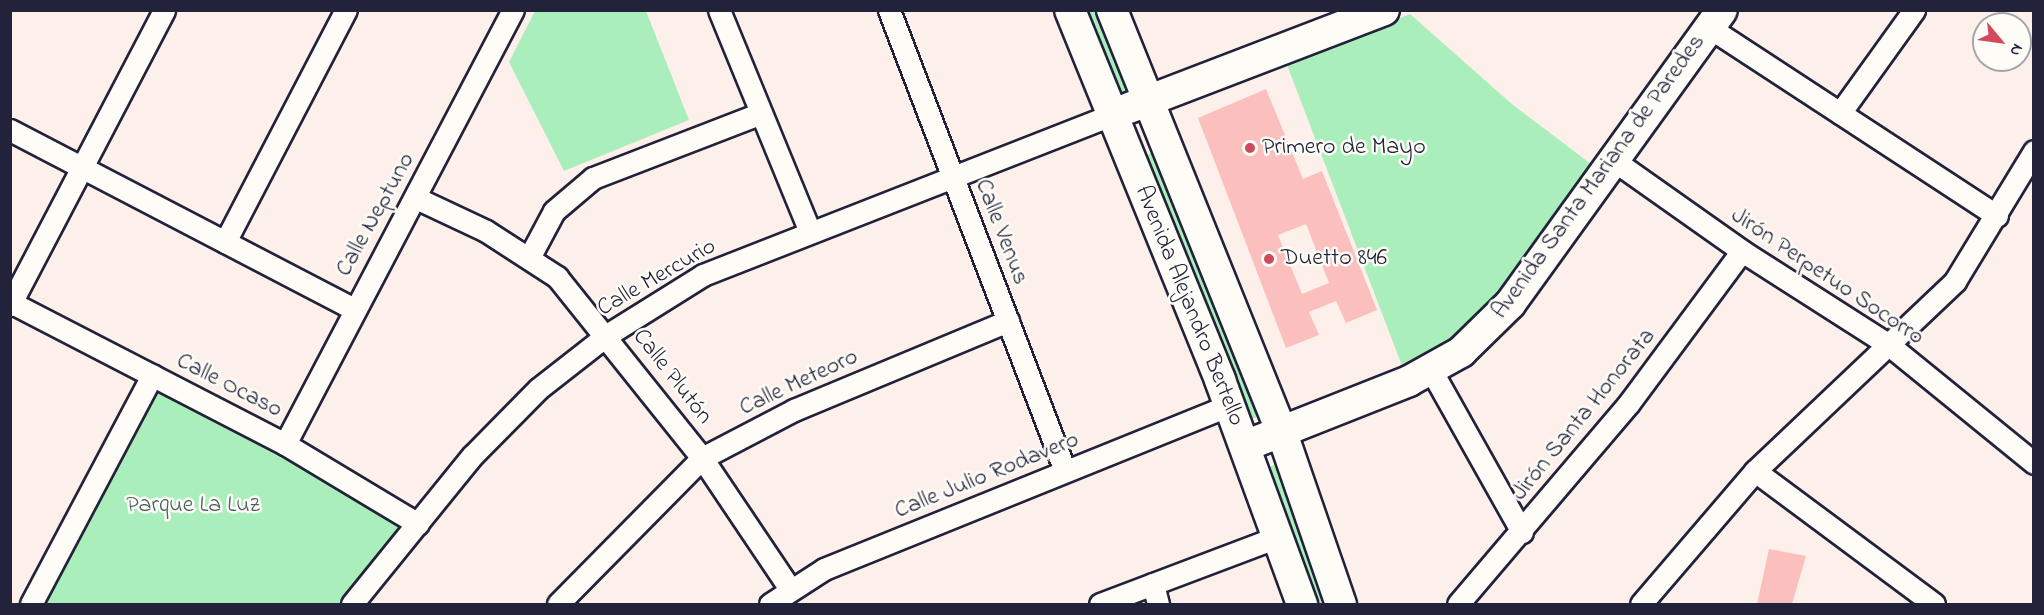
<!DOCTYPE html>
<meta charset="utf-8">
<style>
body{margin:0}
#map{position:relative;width:2044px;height:615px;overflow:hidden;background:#fdf0eb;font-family:"Indie Flower",sans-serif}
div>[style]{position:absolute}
.green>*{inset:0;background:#aaefbb;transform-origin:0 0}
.building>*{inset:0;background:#fbbfbd}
.roads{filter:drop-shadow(2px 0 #22223b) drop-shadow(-2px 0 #22223b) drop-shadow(0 2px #22223b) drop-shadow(0 -2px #22223b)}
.minor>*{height:21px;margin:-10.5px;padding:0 10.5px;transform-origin:10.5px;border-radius:10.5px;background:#fdfcf7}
.secondary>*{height:30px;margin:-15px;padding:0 15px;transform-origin:15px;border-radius:15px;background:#fdfcf7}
.dots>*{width:16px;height:16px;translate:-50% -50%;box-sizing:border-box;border:3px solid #fdfcf7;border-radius:50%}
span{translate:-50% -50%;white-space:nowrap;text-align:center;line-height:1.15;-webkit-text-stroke:5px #fdfcf7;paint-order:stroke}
.poi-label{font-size:24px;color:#22223b}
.left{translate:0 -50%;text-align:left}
.street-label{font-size:24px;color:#22223b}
.park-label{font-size:24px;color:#4b6061}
.frame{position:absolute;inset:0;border:12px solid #22223b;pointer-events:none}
.north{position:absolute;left:1972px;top:12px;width:60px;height:60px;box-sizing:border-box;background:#fdfcf7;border:2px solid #a5a5ac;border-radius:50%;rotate:119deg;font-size:16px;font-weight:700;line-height:24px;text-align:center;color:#22223b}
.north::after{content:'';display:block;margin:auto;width:21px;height:27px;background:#d1495b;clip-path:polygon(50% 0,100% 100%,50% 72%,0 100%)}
</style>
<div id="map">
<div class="green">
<div style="clip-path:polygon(535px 11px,646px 11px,689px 120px,564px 171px,509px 62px)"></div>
<div style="clip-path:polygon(1088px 11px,1108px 11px,1137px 83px,1121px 95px)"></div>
<div style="clip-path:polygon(1410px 14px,1513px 105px,1591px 164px,1591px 171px,1493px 303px,1465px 331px,1404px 371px,1287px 65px)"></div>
<div style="clip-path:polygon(1163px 148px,1266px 414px,1251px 419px,1145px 156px)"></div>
<div style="clip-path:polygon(152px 375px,418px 524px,352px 604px,31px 604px)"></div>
<div style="left:1287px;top:461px;width:150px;height:25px;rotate:72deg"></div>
</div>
<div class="building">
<div style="clip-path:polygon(evenodd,1266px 89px,1303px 179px,1322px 171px,1377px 310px,1346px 323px,1336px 301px,1309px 312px,1319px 335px,1286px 348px,1198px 118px,1266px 89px,1306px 224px,1329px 283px,1302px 294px,1278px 235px,1306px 224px)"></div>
<div style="clip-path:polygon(1769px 549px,1806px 556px,1792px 604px,1757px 604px)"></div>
</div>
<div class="roads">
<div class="minor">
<div style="left:719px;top:10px;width:240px;rotate:67.7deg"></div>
<div style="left:889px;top:10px;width:493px;rotate:69.1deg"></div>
<div style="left:1710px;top:28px;width:343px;rotate:33.2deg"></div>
<div style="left:1840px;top:113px;width:127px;rotate:-54.3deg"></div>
<div style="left:10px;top:130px;width:388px;rotate:27.5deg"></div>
<div style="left:1616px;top:162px;width:154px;rotate:35.2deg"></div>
<div style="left:1742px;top:251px;width:174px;rotate:32.6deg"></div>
<div style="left:1889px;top:345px;width:187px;rotate:39.1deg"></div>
<div style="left:416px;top:198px;width:77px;rotate:25.2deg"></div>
<div style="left:486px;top:231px;width:85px;rotate:32.9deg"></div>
<div style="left:557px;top:277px;width:232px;rotate:51.3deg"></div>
<div style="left:702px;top:458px;width:158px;rotate:56.1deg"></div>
<div style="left:225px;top:242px;width:262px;rotate:-62.5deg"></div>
<div style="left:530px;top:256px;width:51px;rotate:-61.9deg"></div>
<div style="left:554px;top:211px;width:51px;rotate:-40.2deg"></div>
<div style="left:593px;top:178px;width:178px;rotate:-21.1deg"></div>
<div style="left:12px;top:303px;width:307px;rotate:27.3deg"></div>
<div style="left:285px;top:444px;width:155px;rotate:31deg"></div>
<div style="left:10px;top:305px;width:333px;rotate:-62.4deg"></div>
<div style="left:1431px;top:370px;width:186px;rotate:60.7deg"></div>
<div style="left:285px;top:444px;width:490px;rotate:-62.3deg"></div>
<div style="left:1755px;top:471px;width:223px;rotate:36.6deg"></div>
<div style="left:1153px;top:584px;width:21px;rotate:76deg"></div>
<div style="left:31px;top:604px;width:259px;rotate:-62.1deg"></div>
<div style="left:352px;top:604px;width:191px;rotate:-51deg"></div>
<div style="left:472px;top:456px;width:94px;rotate:-45.4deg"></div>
<div style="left:538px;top:389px;width:88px;rotate:-38deg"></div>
<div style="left:607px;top:335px;width:113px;rotate:-32deg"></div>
<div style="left:703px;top:275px;width:439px;rotate:-21.4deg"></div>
<div style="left:558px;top:604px;width:205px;rotate:-45.4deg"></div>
<div style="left:702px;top:458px;width:104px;rotate:-27.6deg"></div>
<div style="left:794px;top:410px;width:232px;rotate:-22.6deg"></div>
<div style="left:770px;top:604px;width:64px;rotate:-32.9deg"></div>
<div style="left:824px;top:569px;width:437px;rotate:-22deg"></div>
<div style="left:1100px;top:604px;width:192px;rotate:-20.7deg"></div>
<div style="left:1458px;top:604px;width:264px;rotate:-49.6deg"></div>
<div style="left:1629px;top:403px;width:189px;rotate:-53.4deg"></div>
<div style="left:1641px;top:604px;width:175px;rotate:-49.4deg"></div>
<div style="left:1755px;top:471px;width:276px;rotate:-43.5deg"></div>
<div style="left:1955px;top:281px;width:152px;rotate:-58.7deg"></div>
</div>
<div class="secondary">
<div style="left:1070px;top:10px;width:399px;rotate:67.9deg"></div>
<div style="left:1220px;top:380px;width:239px;rotate:69.9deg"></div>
<div style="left:1112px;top:10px;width:456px;rotate:68.1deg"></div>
<div style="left:1282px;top:433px;width:181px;rotate:71deg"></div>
<div style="left:1129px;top:108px;width:273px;rotate:-21deg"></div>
<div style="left:1245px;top:446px;width:176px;rotate:-21.6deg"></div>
<div style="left:1409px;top:381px;width:60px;rotate:-29.1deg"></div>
<div style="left:1461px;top:352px;width:69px;rotate:-44.4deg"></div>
<div style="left:1510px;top:304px;width:362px;rotate:-54.2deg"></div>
</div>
</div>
<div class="dots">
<div style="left:1250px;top:148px;background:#d1495b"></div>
<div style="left:1269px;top:259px;background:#d1495b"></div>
</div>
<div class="poi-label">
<span class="left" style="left:1262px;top:148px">Primero de Mayo</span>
<span class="left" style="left:1281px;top:259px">Duetto 846</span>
</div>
<div class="street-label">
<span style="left:1599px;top:177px;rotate:-54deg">Avenida Santa Mariana de Paredes</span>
<span style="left:376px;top:215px;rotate:-61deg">Calle Neptuno</span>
<span style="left:1001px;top:232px;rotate:69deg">Calle Venus</span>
<span style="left:1827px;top:277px;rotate:34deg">Jirón Perpetuo Socorro</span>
<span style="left:657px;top:278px;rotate:-30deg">Calle Mercurio</span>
<span style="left:1189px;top:306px;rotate:68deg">Avenida Alejandro Bertello</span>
<span style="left:672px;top:377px;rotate:52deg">Calle Plutón</span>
<span style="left:799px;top:383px;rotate:-25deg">Calle Meteoro</span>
<span style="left:229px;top:386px;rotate:27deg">Calle Ocaso</span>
<span style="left:1584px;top:415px;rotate:-51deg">Jirón Santa Honorata</span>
<span style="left:987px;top:476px;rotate:-22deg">Calle Julio Rodavero</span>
</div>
<div class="park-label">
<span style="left:193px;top:506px">Parque La Luz</span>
</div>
<div class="frame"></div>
<div class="north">N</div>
</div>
